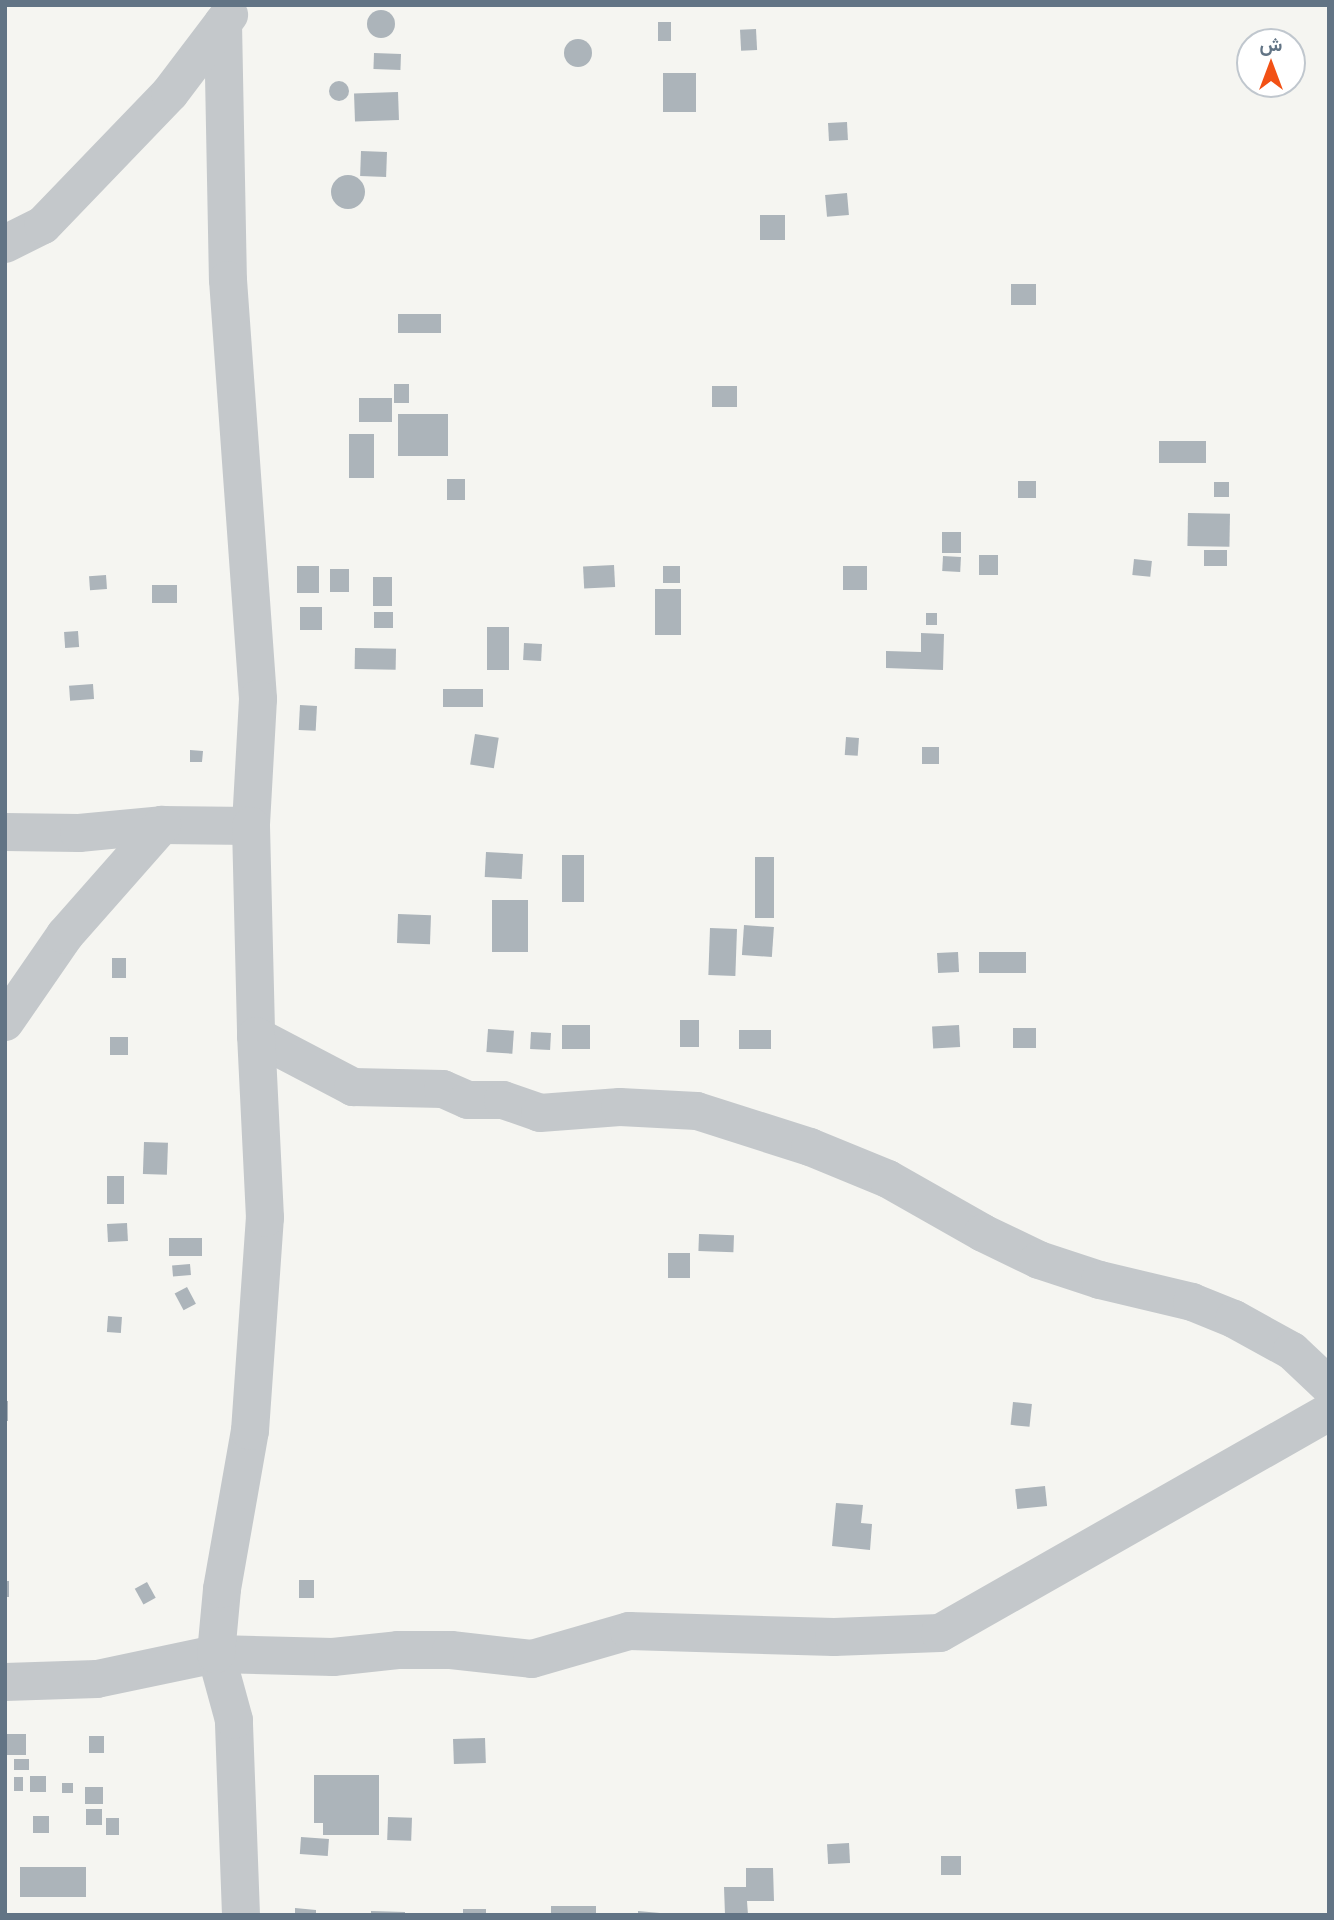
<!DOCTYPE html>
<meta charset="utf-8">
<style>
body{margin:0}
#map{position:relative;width:1334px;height:1920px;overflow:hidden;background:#f5f5f1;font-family:Barlow,Vazirmatn,sans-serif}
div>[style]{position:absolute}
.building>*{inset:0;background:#acb4ba;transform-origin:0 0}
.round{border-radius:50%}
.minor>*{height:38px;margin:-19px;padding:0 19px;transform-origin:19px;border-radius:19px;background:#c4c8cb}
span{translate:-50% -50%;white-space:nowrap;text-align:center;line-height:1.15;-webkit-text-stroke:7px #fff;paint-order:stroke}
.frame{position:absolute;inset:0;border:7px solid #627485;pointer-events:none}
.north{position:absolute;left:1236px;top:28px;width:70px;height:70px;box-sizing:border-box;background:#fff;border:2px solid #c0c7ce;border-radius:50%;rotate:0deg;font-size:19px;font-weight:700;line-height:28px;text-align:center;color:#627485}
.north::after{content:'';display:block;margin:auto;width:24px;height:32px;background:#f25115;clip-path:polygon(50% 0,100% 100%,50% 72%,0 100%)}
</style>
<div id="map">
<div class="building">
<div class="round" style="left:367px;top:10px;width:28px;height:28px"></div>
<div style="left:658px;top:22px;width:13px;height:19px"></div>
<div style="left:756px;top:29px;width:21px;height:16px;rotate:87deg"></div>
<div class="round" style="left:564px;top:39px;width:28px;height:28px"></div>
<div style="left:374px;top:53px;width:27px;height:16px;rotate:2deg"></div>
<div style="left:663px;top:73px;width:33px;height:39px"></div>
<div class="round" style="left:329px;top:81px;width:20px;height:20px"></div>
<div style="left:398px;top:92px;width:28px;height:44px;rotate:88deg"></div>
<div style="left:847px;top:122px;width:18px;height:19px;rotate:87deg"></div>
<div style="left:361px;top:151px;width:26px;height:25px;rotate:2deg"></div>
<div class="round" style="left:331px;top:175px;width:34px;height:34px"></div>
<div style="left:847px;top:193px;width:22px;height:22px;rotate:85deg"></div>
<div style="left:760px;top:215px;width:25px;height:25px"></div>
<div style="left:1036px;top:284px;width:21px;height:25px;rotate:90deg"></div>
<div style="left:398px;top:314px;width:43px;height:19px"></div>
<div style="left:394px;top:384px;width:15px;height:19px"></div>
<div style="left:737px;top:386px;width:21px;height:25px;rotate:90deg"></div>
<div style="left:359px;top:398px;width:33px;height:24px"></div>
<div style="left:398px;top:414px;width:50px;height:42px"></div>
<div style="left:349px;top:434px;width:25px;height:44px"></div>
<div style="left:1159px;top:441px;width:47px;height:22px"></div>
<div style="left:447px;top:479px;width:18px;height:21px"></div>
<div style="left:1036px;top:481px;width:17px;height:18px;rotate:90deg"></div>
<div style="left:1214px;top:482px;width:15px;height:15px"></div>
<div style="left:1188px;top:513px;width:42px;height:33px;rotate:1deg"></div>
<div style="left:942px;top:532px;width:19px;height:21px"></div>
<div style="left:1204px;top:550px;width:23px;height:16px"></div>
<div style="left:979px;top:555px;width:19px;height:20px"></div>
<div style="left:943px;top:556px;width:18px;height:15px;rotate:3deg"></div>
<div style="left:1134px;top:559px;width:18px;height:16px;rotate:6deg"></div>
<div style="left:614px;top:565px;width:22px;height:31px;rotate:87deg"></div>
<div style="left:297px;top:566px;width:22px;height:27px"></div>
<div style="left:663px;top:566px;width:17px;height:17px"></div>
<div style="left:843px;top:566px;width:24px;height:24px"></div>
<div style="left:330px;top:569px;width:19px;height:23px"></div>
<div style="left:106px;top:575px;width:14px;height:17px;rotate:86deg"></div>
<div style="left:373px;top:577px;width:19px;height:29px"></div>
<div style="left:152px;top:585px;width:25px;height:18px"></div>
<div style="left:655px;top:589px;width:26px;height:46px"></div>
<div style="left:300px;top:607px;width:22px;height:23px"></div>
<div style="left:374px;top:612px;width:19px;height:16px"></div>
<div style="left:926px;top:613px;width:11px;height:12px"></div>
<div style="left:487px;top:627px;width:22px;height:43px"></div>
<div style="left:78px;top:631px;width:16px;height:14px;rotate:86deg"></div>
<div style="clip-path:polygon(921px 633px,944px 634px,943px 670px,886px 668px,886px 651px,921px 652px)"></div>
<div style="left:524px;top:643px;width:18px;height:17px;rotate:3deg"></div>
<div style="left:355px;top:648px;width:41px;height:21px;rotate:1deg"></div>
<div style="left:93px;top:684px;width:15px;height:24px;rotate:86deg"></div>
<div style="left:443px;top:689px;width:40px;height:18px"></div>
<div style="left:300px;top:705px;width:17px;height:25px;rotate:3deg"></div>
<div style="left:475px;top:734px;width:24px;height:31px;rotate:9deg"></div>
<div style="left:846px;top:737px;width:13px;height:18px;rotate:4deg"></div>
<div style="left:922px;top:747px;width:17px;height:17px"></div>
<div style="clip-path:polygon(190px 750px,203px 751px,202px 762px,190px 762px)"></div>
<div style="left:486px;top:852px;width:37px;height:25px;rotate:3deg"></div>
<div style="left:562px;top:855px;width:22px;height:47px"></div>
<div style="left:755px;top:857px;width:19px;height:61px"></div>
<div style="left:492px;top:900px;width:36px;height:52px"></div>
<div style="left:398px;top:914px;width:33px;height:29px;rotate:2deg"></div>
<div style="left:744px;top:925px;width:30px;height:30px;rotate:4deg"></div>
<div style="left:710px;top:928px;width:27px;height:47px;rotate:2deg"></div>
<div style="left:958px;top:952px;width:20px;height:21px;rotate:87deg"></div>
<div style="left:979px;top:952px;width:47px;height:21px"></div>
<div style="left:112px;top:958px;width:14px;height:20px"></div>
<div style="left:680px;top:1020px;width:19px;height:27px"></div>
<div style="left:562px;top:1025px;width:28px;height:24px"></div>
<div style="left:959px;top:1025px;width:22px;height:27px;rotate:87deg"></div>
<div style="left:1013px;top:1028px;width:23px;height:20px"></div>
<div style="left:488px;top:1029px;width:26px;height:23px;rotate:4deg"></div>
<div style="left:739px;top:1030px;width:32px;height:19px"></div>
<div style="left:531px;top:1032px;width:20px;height:17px;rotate:3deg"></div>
<div style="left:110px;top:1037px;width:18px;height:18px"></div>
<div style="left:144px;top:1142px;width:24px;height:32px;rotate:2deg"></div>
<div style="left:107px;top:1176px;width:17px;height:28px"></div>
<div style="left:127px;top:1223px;width:18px;height:20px;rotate:87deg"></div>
<div style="left:699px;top:1234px;width:35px;height:17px;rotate:2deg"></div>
<div style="left:169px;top:1238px;width:33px;height:18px"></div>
<div style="left:668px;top:1253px;width:22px;height:25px"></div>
<div style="left:190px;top:1264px;width:11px;height:18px;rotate:85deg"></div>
<div style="left:187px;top:1287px;width:19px;height:14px;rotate:62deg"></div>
<div style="left:108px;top:1316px;width:14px;height:16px;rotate:4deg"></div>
<div style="left:5px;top:1401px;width:3px;height:20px"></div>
<div style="left:1013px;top:1402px;width:19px;height:23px;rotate:6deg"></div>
<div style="left:1045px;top:1486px;width:20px;height:30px;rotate:84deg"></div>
<div style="clip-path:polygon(836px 1503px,863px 1505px,861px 1523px,872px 1524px,870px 1550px,832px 1546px)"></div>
<div style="left:299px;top:1580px;width:15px;height:18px"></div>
<div style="left:5px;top:1581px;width:4px;height:16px"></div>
<div style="left:147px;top:1582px;width:18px;height:14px;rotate:61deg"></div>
<div style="left:5px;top:1734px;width:21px;height:21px"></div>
<div style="left:89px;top:1736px;width:15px;height:17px"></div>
<div style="left:485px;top:1738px;width:25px;height:32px;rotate:88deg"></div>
<div style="left:14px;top:1759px;width:15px;height:11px"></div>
<div style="clip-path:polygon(314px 1775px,379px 1775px,379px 1835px,323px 1835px,323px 1823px,314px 1823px)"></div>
<div style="left:30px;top:1776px;width:16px;height:16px"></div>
<div style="left:14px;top:1777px;width:9px;height:14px"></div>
<div style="left:62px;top:1783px;width:11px;height:10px"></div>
<div style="left:85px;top:1787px;width:18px;height:17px"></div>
<div style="left:86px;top:1809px;width:16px;height:16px"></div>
<div style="left:33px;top:1816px;width:16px;height:17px"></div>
<div style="left:388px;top:1817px;width:24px;height:23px;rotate:2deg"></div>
<div style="left:106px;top:1818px;width:13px;height:17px"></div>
<div style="left:301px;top:1837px;width:28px;height:17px;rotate:4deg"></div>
<div style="left:849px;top:1843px;width:20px;height:22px;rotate:87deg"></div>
<div style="left:941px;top:1856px;width:20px;height:19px"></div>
<div style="left:20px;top:1867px;width:66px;height:30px"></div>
<div style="clip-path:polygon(746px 1868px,773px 1868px,774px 1901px,747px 1901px,748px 1915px,725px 1915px,724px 1887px,746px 1887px)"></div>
<div style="left:551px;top:1906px;width:45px;height:9px"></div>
<div style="clip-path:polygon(295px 1908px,316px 1910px,316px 1915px,295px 1915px)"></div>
<div style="left:463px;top:1909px;width:23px;height:6px"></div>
<div style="clip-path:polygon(371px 1911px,405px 1912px,405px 1915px,371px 1915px)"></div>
<div style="clip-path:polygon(638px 1911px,660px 1913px,660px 1915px,638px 1915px)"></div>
</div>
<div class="minor">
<div style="left:223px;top:23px;width:257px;rotate:88.9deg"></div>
<div style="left:228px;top:280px;width:420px;rotate:85.9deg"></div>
<div style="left:258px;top:699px;width:127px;rotate:93.2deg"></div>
<div style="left:5px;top:244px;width:42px;rotate:-26.6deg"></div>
<div style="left:43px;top:225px;width:183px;rotate:-46.1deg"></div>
<div style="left:170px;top:93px;width:98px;rotate:-52.9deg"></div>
<div style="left:5px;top:832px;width:74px;rotate:0.8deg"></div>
<div style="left:79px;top:833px;width:83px;rotate:-5.5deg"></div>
<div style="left:162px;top:825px;width:89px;rotate:0.6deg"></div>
<div style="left:251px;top:826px;width:210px;rotate:88.6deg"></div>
<div style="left:256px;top:1036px;width:110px;rotate:27.7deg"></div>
<div style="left:353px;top:1087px;width:90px;rotate:1.3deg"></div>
<div style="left:443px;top:1089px;width:27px;rotate:24deg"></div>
<div style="left:468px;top:1100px;width:35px"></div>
<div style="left:503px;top:1100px;width:39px;rotate:19deg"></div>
<div style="left:540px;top:1113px;width:80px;rotate:-4.3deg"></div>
<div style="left:620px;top:1107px;width:77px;rotate:3deg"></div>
<div style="left:697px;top:1111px;width:119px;rotate:17.7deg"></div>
<div style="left:810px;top:1147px;width:84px;rotate:22.3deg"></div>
<div style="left:888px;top:1179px;width:109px;rotate:29.6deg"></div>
<div style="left:983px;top:1233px;width:62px;rotate:25.7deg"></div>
<div style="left:1039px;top:1260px;width:64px;rotate:18.2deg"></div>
<div style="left:1100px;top:1280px;width:95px;rotate:13.4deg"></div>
<div style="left:1192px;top:1302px;width:45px;rotate:22deg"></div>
<div style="left:1234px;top:1319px;width:66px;rotate:28.9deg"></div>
<div style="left:1292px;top:1351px;width:51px;rotate:43.4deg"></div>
<div style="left:5px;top:1022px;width:106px;rotate:-55.4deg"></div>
<div style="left:65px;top:935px;width:147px;rotate:-48.6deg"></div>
<div style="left:5px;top:1682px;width:92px;rotate:-1.9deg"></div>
<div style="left:97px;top:1679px;width:122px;rotate:-11.9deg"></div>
<div style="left:216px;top:1654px;width:117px;rotate:1.5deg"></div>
<div style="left:333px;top:1657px;width:65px;rotate:-6.1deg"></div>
<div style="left:398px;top:1650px;width:53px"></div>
<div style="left:451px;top:1650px;width:81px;rotate:6.3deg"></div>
<div style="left:532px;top:1659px;width:101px;rotate:-16.1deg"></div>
<div style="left:629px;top:1631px;width:205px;rotate:1.7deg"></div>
<div style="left:834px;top:1637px;width:106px;rotate:-2.2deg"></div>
<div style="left:940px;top:1633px;width:447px;rotate:-29.6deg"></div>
<div style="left:241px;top:1915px;width:195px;rotate:-92.1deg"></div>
<div style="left:234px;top:1720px;width:68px;rotate:-105.3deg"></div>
<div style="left:216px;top:1654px;width:65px;rotate:-84.7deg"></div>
<div style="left:222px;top:1589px;width:160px;rotate:-80deg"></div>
<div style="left:250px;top:1431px;width:214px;rotate:-86deg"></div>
<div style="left:265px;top:1218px;width:182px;rotate:-92.8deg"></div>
</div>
<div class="frame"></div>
<div class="north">ش</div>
</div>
